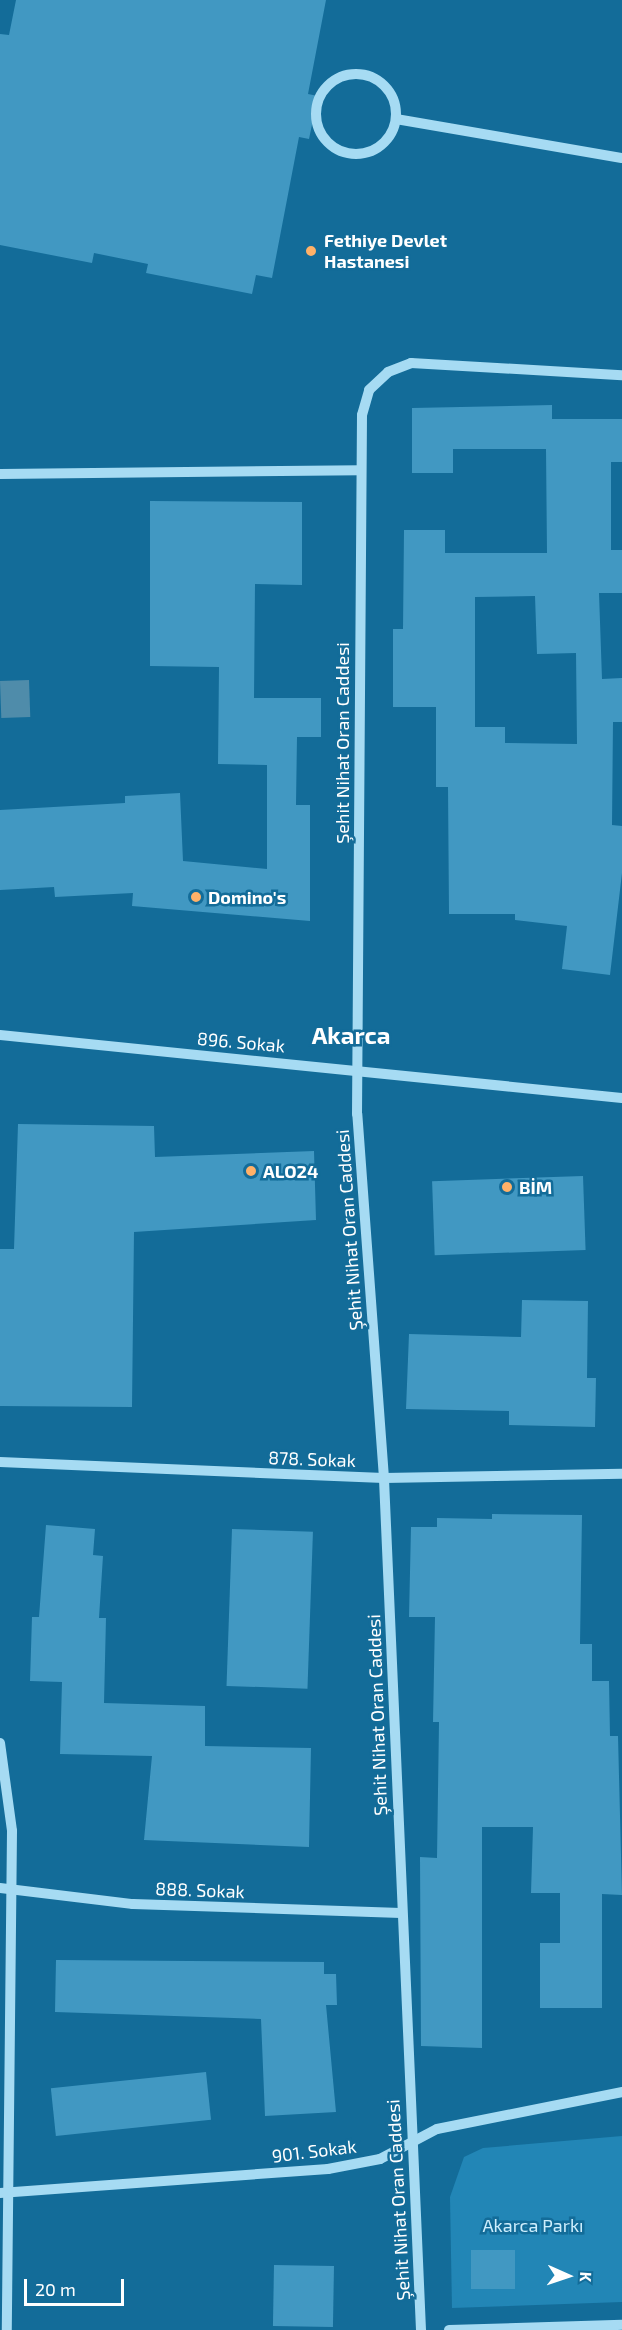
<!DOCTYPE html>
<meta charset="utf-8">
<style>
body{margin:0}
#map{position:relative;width:622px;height:2330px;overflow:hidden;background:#136c99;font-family:"Exo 2",sans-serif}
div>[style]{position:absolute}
.green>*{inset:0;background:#2286b6}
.water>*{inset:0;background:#4f8caa;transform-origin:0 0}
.building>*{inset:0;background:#4198c2;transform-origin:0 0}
.minor>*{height:10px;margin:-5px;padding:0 5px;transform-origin:5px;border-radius:5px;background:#a6dbf3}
.minor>.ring{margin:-5px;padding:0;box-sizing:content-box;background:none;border:10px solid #a6dbf3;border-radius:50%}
.dots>*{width:16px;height:16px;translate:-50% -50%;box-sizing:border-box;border:3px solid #136c99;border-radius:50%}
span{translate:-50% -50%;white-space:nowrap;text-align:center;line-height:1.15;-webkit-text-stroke:5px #136c99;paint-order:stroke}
.poi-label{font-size:18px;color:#fff;font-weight:700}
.left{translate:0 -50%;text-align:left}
.street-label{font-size:18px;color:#fff}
.park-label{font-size:18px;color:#ceeefd}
.district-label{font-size:24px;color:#fff;font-weight:700}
.north{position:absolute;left:538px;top:2246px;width:60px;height:60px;-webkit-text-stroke:4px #136c99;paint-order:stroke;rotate:93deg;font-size:16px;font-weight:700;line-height:24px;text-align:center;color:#fff}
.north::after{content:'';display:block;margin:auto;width:21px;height:27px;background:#fff;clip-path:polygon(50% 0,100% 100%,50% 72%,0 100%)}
.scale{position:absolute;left:24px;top:2279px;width:100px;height:27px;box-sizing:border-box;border:3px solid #fff;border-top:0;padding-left:8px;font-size:18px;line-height:21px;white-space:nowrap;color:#fff;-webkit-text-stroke:4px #136c99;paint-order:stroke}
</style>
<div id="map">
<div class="green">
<div style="clip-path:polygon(622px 2136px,622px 2302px,452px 2308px,450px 2197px,464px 2157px,483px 2148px)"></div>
</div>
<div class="water">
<div style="left:29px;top:680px;width:37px;height:29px;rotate:88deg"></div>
</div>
<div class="building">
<div style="clip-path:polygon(16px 0,326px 0,308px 94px,318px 96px,309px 139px,299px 137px,272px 278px,256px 275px,252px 294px,146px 273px,148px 264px,94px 253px,92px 263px,0 245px,0 34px,9px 35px)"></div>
<div style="clip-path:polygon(evenodd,552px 405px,552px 419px,622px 419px,622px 462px,611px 462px,611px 550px,622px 550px,622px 593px,599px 593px,602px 679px,622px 678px,622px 722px,613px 722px,612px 825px,622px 826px,622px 873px,610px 975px,562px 969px,567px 926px,515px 920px,515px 914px,449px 914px,448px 787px,436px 787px,436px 707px,393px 707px,393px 629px,403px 629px,404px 530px,445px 530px,445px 553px,547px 553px,546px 449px,453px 449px,453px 473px,412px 473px,412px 408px,552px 405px,535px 596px,537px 654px,576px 653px,577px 744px,505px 743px,505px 727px,475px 727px,475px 597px,535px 596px)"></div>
<div style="clip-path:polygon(150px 501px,302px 502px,302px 585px,255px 584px,254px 698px,321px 698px,321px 737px,297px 737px,296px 805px,310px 805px,310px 921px,132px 906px,133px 893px,55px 897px,54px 887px,0 890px,0 810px,125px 803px,125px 796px,180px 793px,183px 861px,267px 869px,267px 765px,218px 764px,219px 667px,150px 666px)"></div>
<div style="clip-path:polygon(18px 1124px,154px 1126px,155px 1157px,314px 1151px,316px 1220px,134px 1232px,132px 1407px,0 1406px,0 1249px,14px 1249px)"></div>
<div style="left:583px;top:1176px;width:74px;height:151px;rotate:88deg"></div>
<div style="clip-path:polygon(522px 1300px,588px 1301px,587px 1378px,596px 1378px,595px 1427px,509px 1425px,509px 1411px,406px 1409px,409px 1334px,521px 1337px)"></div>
<div style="clip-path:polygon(492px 1514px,582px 1515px,580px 1644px,592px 1644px,592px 1681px,609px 1681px,610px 1736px,618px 1736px,622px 1895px,602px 1894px,602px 2008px,540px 2008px,540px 1943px,560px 1943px,560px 1893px,531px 1893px,533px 1827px,482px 1827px,482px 2048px,421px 2046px,420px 1857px,437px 1858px,439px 1722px,433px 1722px,435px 1617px,409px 1617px,411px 1527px,437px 1527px,437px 1518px,492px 1519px)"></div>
<div style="clip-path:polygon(46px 1525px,95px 1529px,93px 1555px,103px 1556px,99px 1618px,106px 1618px,104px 1703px,205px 1706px,205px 1746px,311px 1748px,309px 1847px,144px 1840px,152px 1756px,60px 1754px,62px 1682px,30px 1681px,32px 1617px,39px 1617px)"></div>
<div style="left:232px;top:1529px;width:81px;height:157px;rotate:2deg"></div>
<div style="clip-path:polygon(56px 1960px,324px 1962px,324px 1974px,336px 1974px,337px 2005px,326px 2005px,336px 2112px,265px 2116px,261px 2019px,55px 2012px)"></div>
<div style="left:206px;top:2072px;width:48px;height:156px;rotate:84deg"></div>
<div style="left:471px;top:2250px;width:44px;height:39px"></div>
<div style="left:274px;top:2265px;width:60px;height:61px;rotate:1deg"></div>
</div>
<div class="minor">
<div class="ring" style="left:316px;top:74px;width:70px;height:70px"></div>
<div style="left:396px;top:119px;width:229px;rotate:9.8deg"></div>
<div style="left:0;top:474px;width:360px;rotate:-0.6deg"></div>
<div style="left:0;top:1035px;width:625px;rotate:5.78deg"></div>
<div style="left:0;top:1462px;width:384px;rotate:2.4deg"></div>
<div style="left:384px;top:1478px;width:238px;rotate:-1deg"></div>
<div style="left:0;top:1743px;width:89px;rotate:82.2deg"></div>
<div style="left:12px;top:1831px;width:499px;rotate:90.6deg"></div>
<div style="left:0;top:1888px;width:134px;rotate:6.9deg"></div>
<div style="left:133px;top:1904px;width:268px;rotate:1.9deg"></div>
<div style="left:0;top:2193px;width:329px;rotate:-4.2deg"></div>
<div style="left:328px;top:2169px;width:53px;rotate:-10.9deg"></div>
<div style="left:380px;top:2159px;width:64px;rotate:-27.8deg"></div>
<div style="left:437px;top:2129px;width:189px;rotate:-11.3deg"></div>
<div style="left:421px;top:2330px;width:853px;rotate:-92.49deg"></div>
<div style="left:384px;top:1478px;width:365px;rotate:-94.2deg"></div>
<div style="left:357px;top:1114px;width:699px;rotate:-89.59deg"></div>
<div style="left:362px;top:415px;width:26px;rotate:-74deg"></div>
<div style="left:369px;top:390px;width:26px;rotate:-43deg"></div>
<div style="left:388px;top:372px;width:25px;rotate:-21deg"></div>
<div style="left:411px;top:363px;width:211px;rotate:3.3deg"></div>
<div style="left:449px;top:2330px;width:173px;rotate:-1.7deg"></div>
</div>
<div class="dots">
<div style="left:311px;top:251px;background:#ffb168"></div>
<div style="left:196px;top:897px;background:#ffb168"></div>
<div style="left:251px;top:1171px;background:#ffb168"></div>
<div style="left:507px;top:1187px;background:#ffb168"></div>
</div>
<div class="poi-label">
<span class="left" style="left:324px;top:251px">Fethiye Devlet<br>Hastanesi</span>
<span class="left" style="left:208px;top:897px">Domino's</span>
<span class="left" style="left:263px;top:1171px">ALO24</span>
<span class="left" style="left:519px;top:1187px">BİM</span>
</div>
<div class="street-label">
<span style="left:342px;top:743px;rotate:-90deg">Şehit Nihat Oran Caddesi</span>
<span style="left:241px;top:1042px;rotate:5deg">896. Sokak</span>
<span style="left:349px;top:1230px;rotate:-94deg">Şehit Nihat Oran Caddesi</span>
<span style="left:312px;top:1459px;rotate:2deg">878. Sokak</span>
<span style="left:377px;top:1715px;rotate:-92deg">Şehit Nihat Oran Caddesi</span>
<span style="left:200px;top:1890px;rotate:2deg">888. Sokak</span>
<span style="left:314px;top:2151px;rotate:-7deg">901. Sokak</span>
<span style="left:398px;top:2200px;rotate:-93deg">Şehit Nihat Oran Caddesi</span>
</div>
<div class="park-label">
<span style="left:533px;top:2225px">Akarca Parkı</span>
</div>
<div class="district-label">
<span style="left:351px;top:1035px">Akarca</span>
</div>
<div class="north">K</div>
<div class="scale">20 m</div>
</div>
